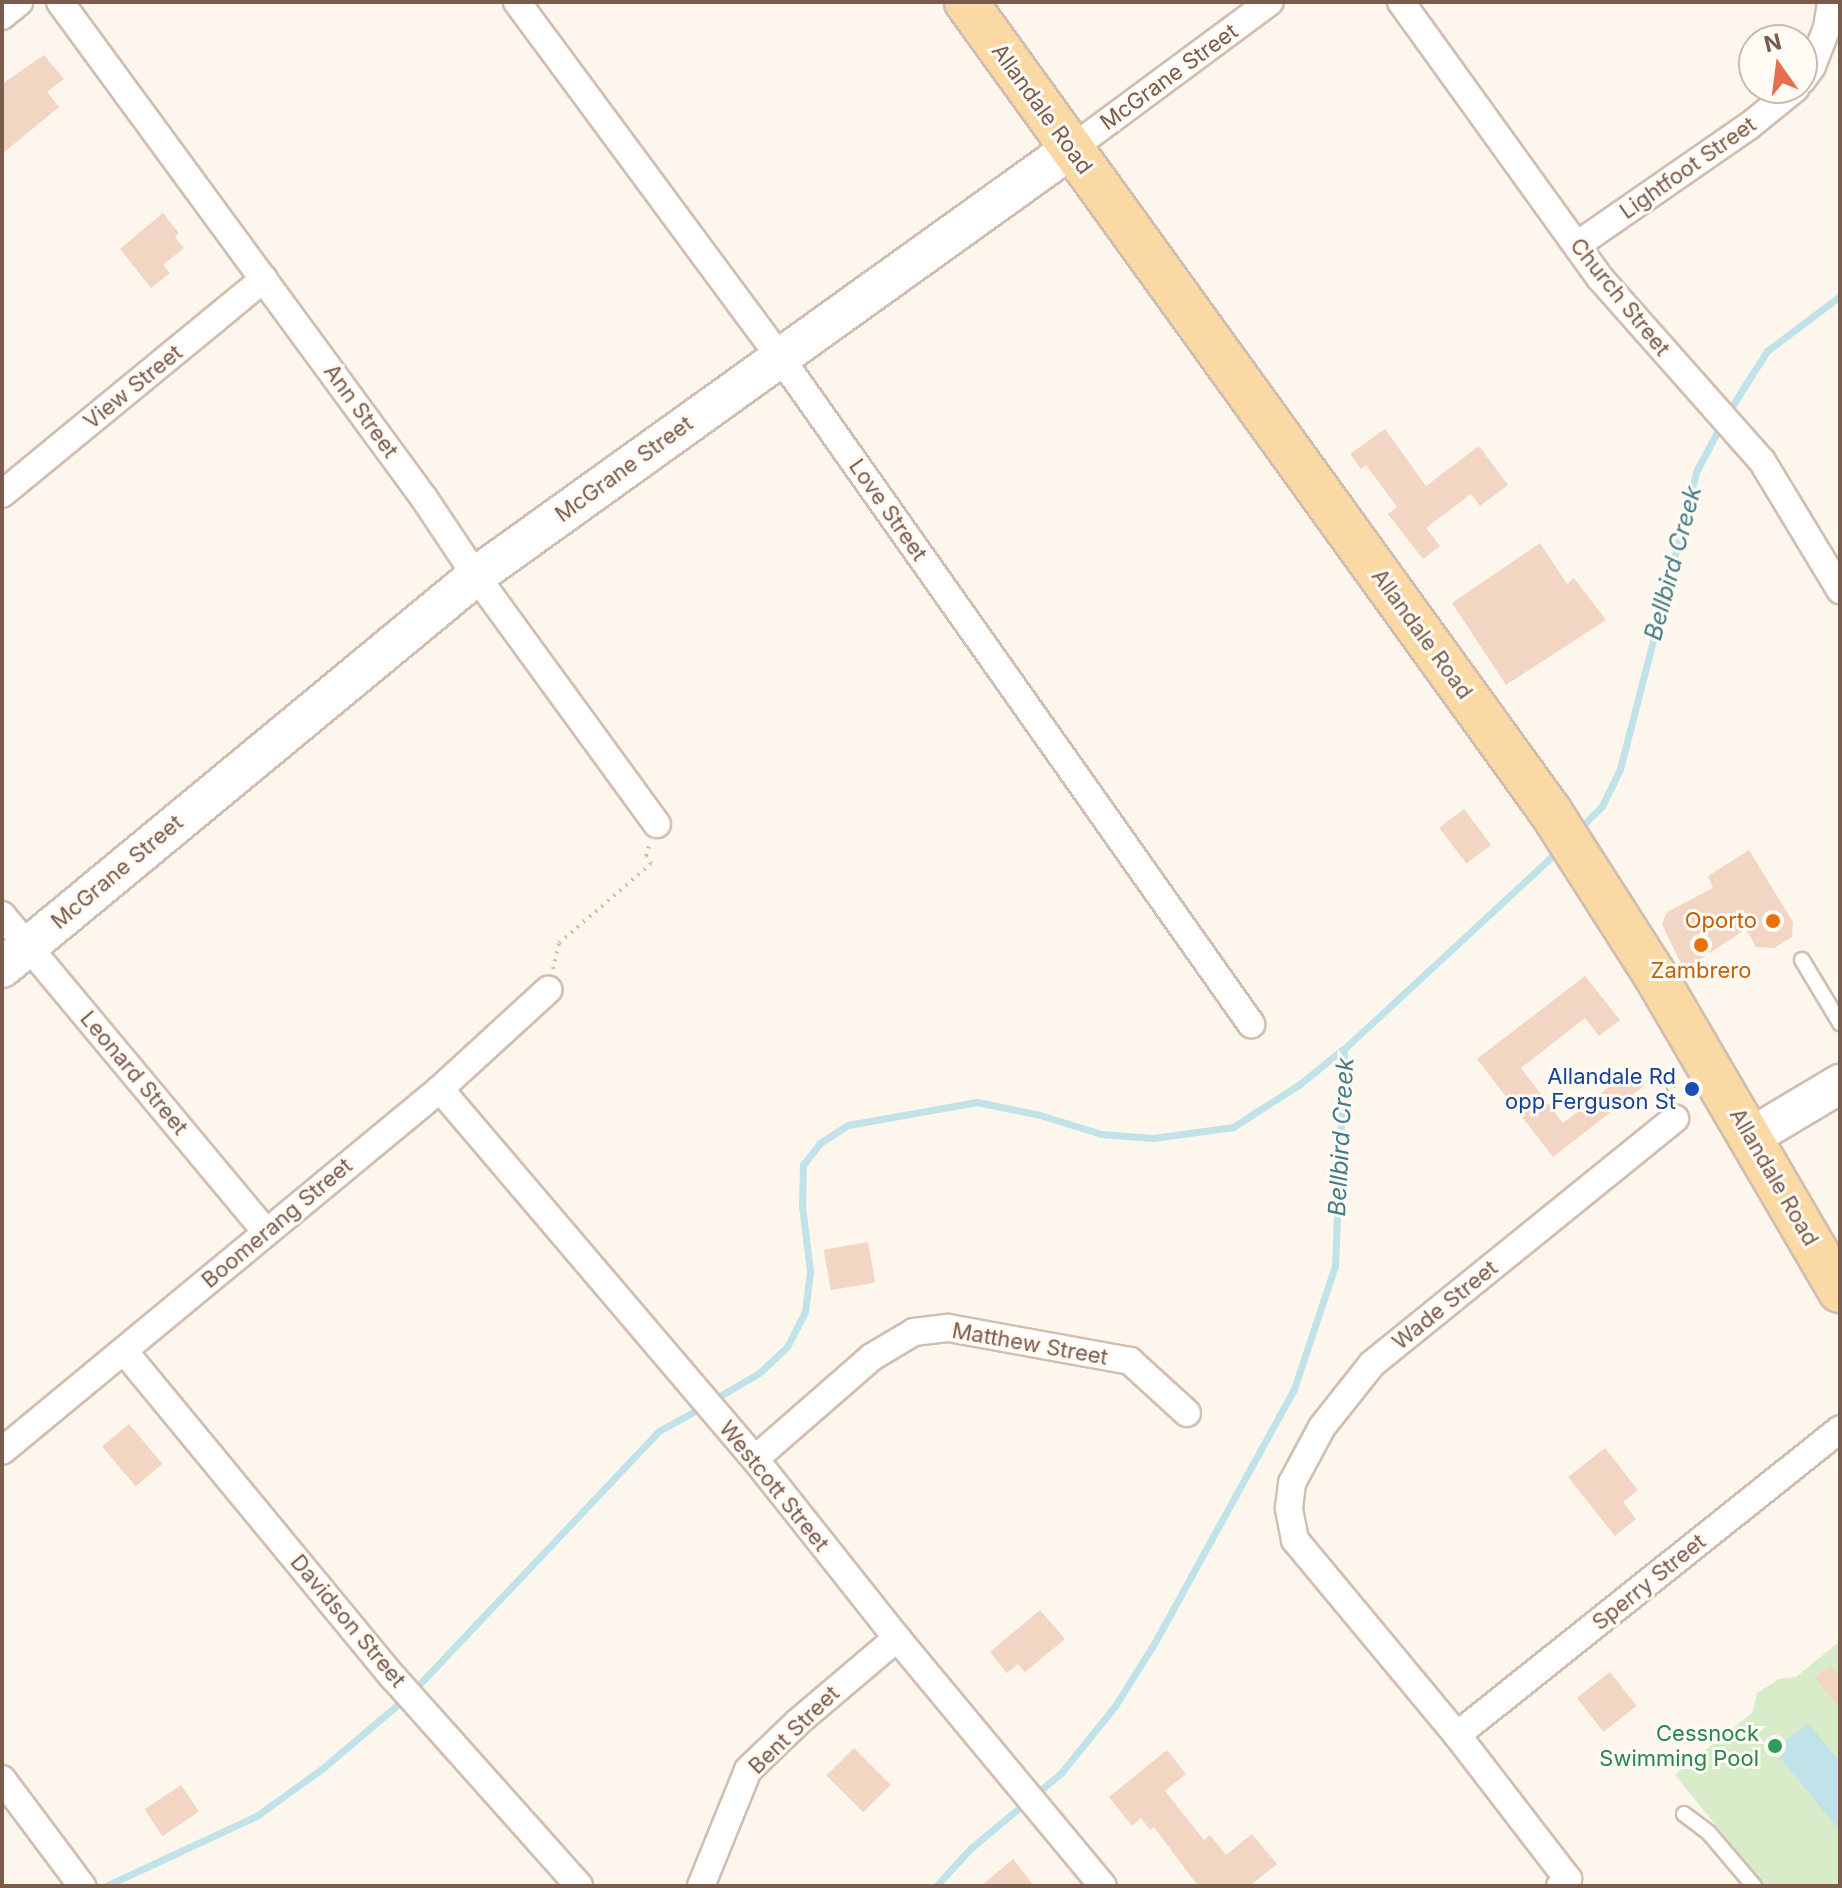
<!DOCTYPE html>
<style>
body{margin:0}
#map{position:relative;width:1842px;height:1888px;overflow:hidden;background:#fdf6ec;font-family:Inter,sans-serif}
div>[style]{position:absolute}
.green>*{inset:0;background:#d8ecc9}
.water>*{inset:0;background:#bfe3e8}
.stream>*{height:7px;margin:-3.5px;padding:0 3.5px;transform-origin:3.5px;border-radius:3.5px;background:#bfe3e8}
.building>*{inset:0;background:#f3d5c3;transform-origin:0 0}
.path>*{height:4px;margin-top:-2px;transform-origin:0;background:repeating-linear-gradient(90deg,#d9b8a5 0 2px,transparent 0 8px)}
.roads{filter:drop-shadow(2px 0 #d1beb0) drop-shadow(-2px 0 #d1beb0) drop-shadow(0 2px #d1beb0) drop-shadow(0 -2px #d1beb0)}
.lane>*{height:14px;margin:-7px;padding:0 7px;transform-origin:7px;border-radius:7px;background:#fff}
.street>*{height:26px;margin:-13px;padding:0 13px;transform-origin:13px;border-radius:13px;background:#fff}
.secondary>*{height:38px;margin:-19px;padding:0 19px;transform-origin:19px;border-radius:19px;background:#fff}
.primary>*{height:42px;margin:-21px;padding:0 21px;transform-origin:21px;border-radius:21px;background:#fbd9a5}
.dots>*{width:22px;height:22px;translate:-50% -50%;box-sizing:border-box;border:4px solid #fffaf3;border-radius:50%}
span{translate:-50% -50%;white-space:nowrap;text-align:center;line-height:1.15;-webkit-text-stroke:6px #fffaf3;paint-order:stroke}
.street-label{font-size:22px;color:#7a5c4d}
.food-label{font-size:22px;color:#c56008}
.right{translate:-100% -50%;text-align:right}
.transit-label{font-size:22px;color:#164399}
.leisure-label{font-size:22px;color:#27864d}
.water-label{font-size:24px;color:#437c86;font-style:italic}
.frame{position:absolute;inset:0;border:4px solid #7a5c4d;pointer-events:none}
.north{position:absolute;left:1738px;top:24px;width:80px;height:80px;box-sizing:border-box;background:#fffaf3;border:2px solid #cabbb1;border-radius:50%;rotate:346deg;font-size:22px;font-weight:700;line-height:32px;text-align:center;color:#7a5c4d}
.north::after{content:'';display:block;margin:auto;width:28px;height:36px;background:#e76f51;clip-path:polygon(50% 0,100% 100%,50% 72%,0 100%)}
</style>
<div id="map">
<div class="green">
<div style="clip-path:polygon(1840px 1641px,1840px 1886px,1765px 1886px,1675px 1775px,1752px 1713px,1757px 1693px,1779px 1679px,1796px 1677px)"></div>
</div>
<div class="water">
<div style="clip-path:polygon(1808px 1723px,1840px 1762px,1840px 1831px,1774px 1750px)"></div>
</div>
<div class="stream">
<div style="left:1727px;top:414px;width:75px;rotate:-57.6deg"></div>
<div style="left:1767px;top:351px;width:91px;rotate:-37deg"></div>
<div style="left:1578px;top:830px;width:34px;rotate:-45deg"></div>
<div style="left:1602px;top:806px;width:41px;rotate:-64.1deg"></div>
<div style="left:1620px;top:769px;width:307px;rotate:-75.6deg"></div>
<div style="left:1696px;top:472px;width:53px;rotate:-62deg"></div>
<div style="left:713px;top:1400px;width:53px;rotate:-30.4deg"></div>
<div style="left:759px;top:1373px;width:38px;rotate:-43deg"></div>
<div style="left:787px;top:1347px;width:39px;rotate:-63deg"></div>
<div style="left:805px;top:1312px;width:41px;rotate:-83deg"></div>
<div style="left:810px;top:1271px;width:65px;rotate:-97deg"></div>
<div style="left:802px;top:1206px;width:41px;rotate:-88.6deg"></div>
<div style="left:803px;top:1165px;width:28px;rotate:-52deg"></div>
<div style="left:820px;top:1143px;width:33px;rotate:-33deg"></div>
<div style="left:848px;top:1125px;width:131px;rotate:-10.1deg"></div>
<div style="left:977px;top:1102px;width:64px;rotate:11.7deg"></div>
<div style="left:1040px;top:1115px;width:64px;rotate:17.3deg"></div>
<div style="left:1101px;top:1134px;width:52px;rotate:4.4deg"></div>
<div style="left:1153px;top:1138px;width:81px;rotate:-7.8deg"></div>
<div style="left:1233px;top:1127px;width:80px;rotate:-32.7deg"></div>
<div style="left:1300px;top:1084px;width:55px;rotate:-39.1deg"></div>
<div style="left:413px;top:1691px;width:358px;rotate:-46.6deg"></div>
<div style="left:659px;top:1431px;width:49px;rotate:-29.2deg"></div>
<div style="left:106px;top:1886px;width:168px;rotate:-25deg"></div>
<div style="left:258px;top:1815px;width:80px;rotate:-35.9deg"></div>
<div style="left:323px;top:1768px;width:106px;rotate:-40.4deg"></div>
<div style="left:936px;top:1886px;width:52px;rotate:-47.4deg"></div>
<div style="left:971px;top:1848px;width:117px;rotate:-39.8deg"></div>
<div style="left:1061px;top:1773px;width:86px;rotate:-51.1deg"></div>
<div style="left:1115px;top:1706px;width:75px;rotate:-58deg"></div>
<div style="left:1155px;top:1642px;width:289px;rotate:-61.2deg"></div>
<div style="left:1294px;top:1389px;width:130px;rotate:-71.6deg"></div>
<div style="left:1335px;top:1266px;width:217px;rotate:-87.6deg"></div>
<div style="left:1344px;top:1049px;width:292px;rotate:-42.8deg"></div>
</div>
<div class="building">
<div style="clip-path:polygon(44px 55px,64px 79px,47px 92px,59px 107px,2px 154px,2px 84px)"></div>
<div style="clip-path:polygon(163px 213px,179px 233px,175px 237px,184px 248px,163px 265px,170px 273px,151px 288px,120px 249px)"></div>
<div style="clip-path:polygon(1385px 429px,1426px 486px,1479px 446px,1508px 485px,1480px 506px,1471px 494px,1426px 528px,1440px 546px,1423px 559px,1388px 514px,1397px 507px,1366px 465px,1361px 469px,1350px 454px)"></div>
<div style="clip-path:polygon(1540px 543px,1567px 584px,1574px 578px,1606px 620px,1506px 685px,1452px 603px)"></div>
<div style="left:1464px;top:809px;width:45px;height:31px;rotate:53deg"></div>
<div style="clip-path:polygon(1749px 850px,1793px 922px,1792px 937px,1774px 948px,1756px 947px,1746px 929px,1684px 970px,1662px 924px,1667px 912px,1713px 888px,1708px 876px)"></div>
<div style="clip-path:polygon(1585px 976px,1620px 1020px,1599px 1036px,1585px 1018px,1521px 1068px,1563px 1123px,1631px 1070px,1644px 1086px,1553px 1157px,1477px 1059px)"></div>
<div style="left:868px;top:1242px;width:41px;height:45px;rotate:80deg"></div>
<div style="left:129px;top:1424px;width:52px;height:35px;rotate:50deg"></div>
<div style="clip-path:polygon(1605px 1448px,1638px 1490px,1623px 1502px,1636px 1519px,1615px 1536px,1568px 1477px)"></div>
<div style="clip-path:polygon(1040px 1610px,1065px 1639px,1025px 1672px,1018px 1664px,1007px 1673px,990px 1652px)"></div>
<div style="clip-path:polygon(1830px 1665px,1840px 1678px,1840px 1709px,1815px 1677px)"></div>
<div style="left:1610px;top:1672px;width:43px;height:42px;rotate:52deg"></div>
<div style="left:854px;top:1748px;width:52px;height:39px;rotate:45deg"></div>
<div style="clip-path:polygon(1167px 1750px,1186px 1774px,1165px 1791px,1204px 1840px,1210px 1835px,1226px 1855px,1252px 1834px,1277px 1864px,1250px 1886px,1198px 1886px,1154px 1827px,1150px 1830px,1141px 1818px,1132px 1826px,1109px 1797px)"></div>
<div style="left:181px;top:1785px;width:32px;height:44px;rotate:56deg"></div>
<div style="clip-path:polygon(1013px 1859px,1034px 1886px,981px 1886px)"></div>
</div>
<div class="path">
<div style="left:553px;top:969px;width:27px;rotate:-77deg"></div>
<div style="left:559px;top:943px;width:121px;rotate:-40.7deg"></div>
<div style="left:651px;top:864px;width:9px;rotate:-122deg"></div>
<div style="left:646px;top:856px;width:10px;rotate:-73deg"></div>
<div style="left:1663px;top:1100px;width:8px;rotate:-120deg"></div>
<div style="left:1659px;top:1093px;width:23px;rotate:-25deg"></div>
</div>
<div class="roads">
<div class="lane">
<div style="left:1802px;top:960px;width:74px;rotate:58.9deg"></div>
<div style="left:1684px;top:1814px;width:31px;rotate:37deg"></div>
<div style="left:1709px;top:1833px;width:70px;rotate:49.7deg"></div>
</div>
<div class="street">
<div style="left:60px;top:2px;width:615px;rotate:53.73deg"></div>
<div style="left:424px;top:498px;width:94px;rotate:56.3deg"></div>
<div style="left:476px;top:576px;width:307px;rotate:53.9deg"></div>
<div style="left:517px;top:2px;width:442px;rotate:53.5deg"></div>
<div style="left:780px;top:357px;width:817px;rotate:54.77deg"></div>
<div style="left:1401px;top:2px;width:340px;rotate:54.2deg"></div>
<div style="left:1600px;top:278px;width:244px;rotate:48.5deg"></div>
<div style="left:1762px;top:461px;width:151px;rotate:58.8deg"></div>
<div style="left:2px;top:16px;width:22px;rotate:-39deg"></div>
<div style="left:1802px;top:80px;width:17px;rotate:-54deg"></div>
<div style="left:1812px;top:66px;width:41px;rotate:-68.5deg"></div>
<div style="left:1827px;top:28px;width:26px;rotate:-81deg"></div>
<div style="left:1071px;top:149px;width:247px;rotate:-36.5deg"></div>
<div style="left:1577px;top:245px;width:209px;rotate:-34.7deg"></div>
<div style="left:1749px;top:126px;width:60px;rotate:-39deg"></div>
<div style="left:2px;top:494px;width:339px;rotate:-39.4deg"></div>
<div style="left:2px;top:915px;width:411px;rotate:50.2deg"></div>
<div style="left:440px;top:1089px;width:486px;rotate:49.6deg"></div>
<div style="left:755px;top:1459px;width:228px;rotate:51.6deg"></div>
<div style="left:897px;top:1638px;width:322px;rotate:50.3deg"></div>
<div style="left:124px;top:1351px;width:424px;rotate:50.5deg"></div>
<div style="left:394px;top:1678px;width:278px;rotate:48.3deg"></div>
<div style="left:2px;top:1451px;width:568px;rotate:-39.57deg"></div>
<div style="left:440px;top:1089px;width:147px;rotate:-42.5deg"></div>
<div style="left:755px;top:1459px;width:155px;rotate:-41.1deg"></div>
<div style="left:872px;top:1357px;width:49px;rotate:-30.8deg"></div>
<div style="left:914px;top:1332px;width:35px;rotate:-7deg"></div>
<div style="left:949px;top:1328px;width:184px;rotate:10.3deg"></div>
<div style="left:1130px;top:1361px;width:77px;rotate:42.4deg"></div>
<div style="left:1457px;top:1735px;width:490px;rotate:-38.6deg"></div>
<div style="left:2px;top:1779px;width:134px;rotate:53.2deg"></div>
<div style="left:701px;top:1886px;width:125px;rotate:-67.9deg"></div>
<div style="left:748px;top:1770px;width:69px;rotate:-43.8deg"></div>
<div style="left:798px;top:1722px;width:130px;rotate:-40.3deg"></div>
<div style="left:1560px;top:1886px;width:11px;rotate:-41deg"></div>
<div style="left:1568px;top:1879px;width:182px;rotate:-127.6deg"></div>
<div style="left:1457px;top:1735px;width:254px;rotate:-129.7deg"></div>
<div style="left:1295px;top:1540px;width:33px;rotate:-101deg"></div>
<div style="left:1289px;top:1508px;width:25px;rotate:-83deg"></div>
<div style="left:1292px;top:1483px;width:64px;rotate:-61.8deg"></div>
<div style="left:1322px;top:1427px;width:80px;rotate:-51.6deg"></div>
<div style="left:1372px;top:1364px;width:390px;rotate:-39deg"></div>
</div>
<div class="secondary">
<div style="left:2px;top:968px;width:615px;rotate:-39.59deg"></div>
<div style="left:476px;top:576px;width:732px;rotate:-35.67deg"></div>
<div style="left:1751px;top:1137px;width:104px;rotate:-30.8deg"></div>
</div>
<div class="primary">
<div style="left:966px;top:2px;width:998px;rotate:54.18deg"></div>
<div style="left:1550px;top:811px;width:195px;rotate:57.4deg"></div>
<div style="left:1655px;top:975px;width:366px;rotate:59.7deg"></div>
</div>
</div>
<div class="dots">
<div style="left:1773px;top:921px;background:#e8710a"></div>
<div style="left:1701px;top:945px;background:#e8710a"></div>
<div style="left:1692px;top:1089px;background:#1a4fb4"></div>
<div style="left:1775px;top:1746px;background:#2e9e5b"></div>
</div>
<div class="street-label">
<span style="left:1169px;top:77px;rotate:-36deg">McGrane Street</span>
<span style="left:1042px;top:109px;rotate:54deg">Allandale Road</span>
<span style="left:1688px;top:168px;rotate:-35deg">Lightfoot Street</span>
<span style="left:1620px;top:297px;rotate:51deg">Church Street</span>
<span style="left:133px;top:387px;rotate:-39deg">View Street</span>
<span style="left:361px;top:411px;rotate:54deg">Ann Street</span>
<span style="left:624px;top:469px;rotate:-36deg">McGrane Street</span>
<span style="left:888px;top:510px;rotate:55deg">Love Street</span>
<span style="left:1422px;top:634px;rotate:54deg">Allandale Road</span>
<span style="left:117px;top:872px;rotate:-40deg">McGrane Street</span>
<span style="left:134px;top:1073px;rotate:50deg">Leonard Street</span>
<span style="left:1774px;top:1177px;rotate:60deg">Allandale Road</span>
<span style="left:277px;top:1223px;rotate:-40deg">Boomerang Street</span>
<span style="left:1445px;top:1305px;rotate:-39deg">Wade Street</span>
<span style="left:1030px;top:1344px;rotate:10deg">Matthew Street</span>
<span style="left:774px;top:1486px;rotate:51deg">Westcott Street</span>
<span style="left:1649px;top:1582px;rotate:-39deg">Sperry Street</span>
<span style="left:348px;top:1621px;rotate:50deg">Davidson Street</span>
<span style="left:794px;top:1730px;rotate:-44deg">Bent Street</span>
</div>
<div class="food-label">
<span class="right" style="left:1757px;top:921px">Oporto</span>
<span style="left:1701px;top:971px">Zambrero</span>
</div>
<div class="transit-label">
<span class="right" style="left:1676px;top:1089px">Allandale Rd<br>opp Ferguson St</span>
</div>
<div class="leisure-label">
<span class="right" style="left:1759px;top:1746px">Cessnock<br>Swimming Pool</span>
</div>
<div class="water-label">
<span style="left:1673px;top:563px;rotate:-75deg">Bellbird Creek</span>
<span style="left:1341px;top:1137px;rotate:-87deg">Bellbird Creek</span>
</div>
<div class="frame"></div>
<div class="north">N</div>
</div>
